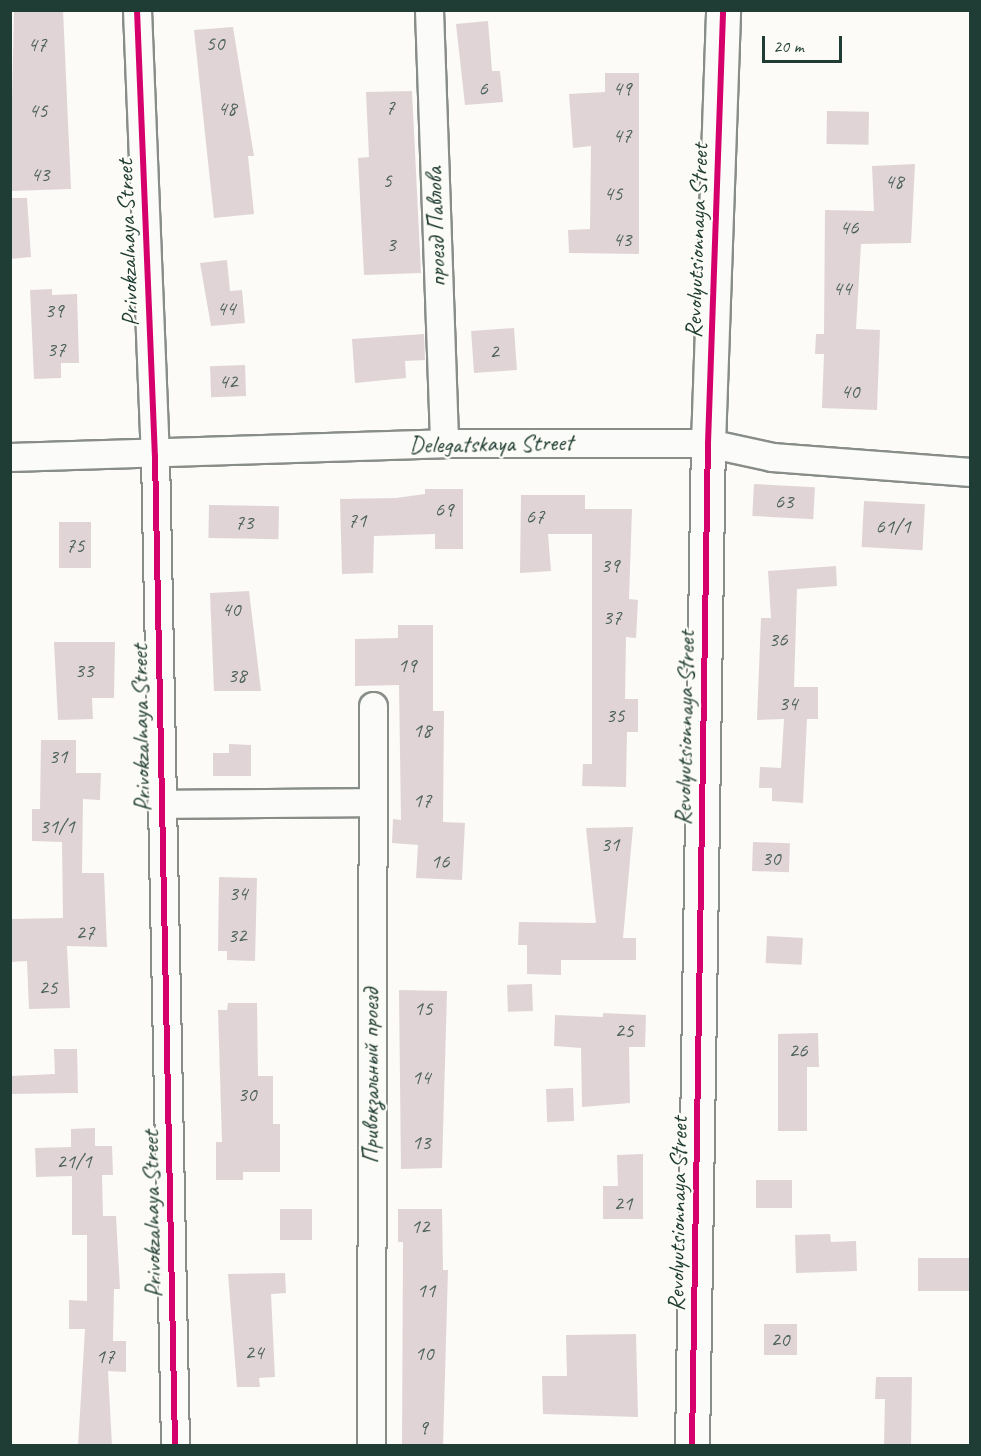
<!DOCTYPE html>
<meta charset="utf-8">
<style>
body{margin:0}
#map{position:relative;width:981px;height:1456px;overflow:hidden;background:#fcfbf8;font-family:Caveat,sans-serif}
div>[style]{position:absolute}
.building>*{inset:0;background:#e0d4d7;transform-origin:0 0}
.roads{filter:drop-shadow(2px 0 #888d8a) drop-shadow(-2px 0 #888d8a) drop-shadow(0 2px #888d8a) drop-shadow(0 -2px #888d8a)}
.minor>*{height:27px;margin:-13.5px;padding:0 13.5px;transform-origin:13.5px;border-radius:13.5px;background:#fbfbf9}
.tertiary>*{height:33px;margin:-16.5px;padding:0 16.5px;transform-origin:16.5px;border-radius:16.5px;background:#fbfbf9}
.cycleway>*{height:6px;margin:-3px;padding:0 3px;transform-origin:3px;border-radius:3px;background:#d6006c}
span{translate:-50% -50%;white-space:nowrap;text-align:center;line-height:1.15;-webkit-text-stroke:4.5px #fdfcf7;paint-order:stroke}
.number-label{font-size:21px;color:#4f635d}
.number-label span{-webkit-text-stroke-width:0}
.street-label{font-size:24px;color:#1f3d34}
.frame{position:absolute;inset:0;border:12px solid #1f3d34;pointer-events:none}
.scale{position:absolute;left:762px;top:36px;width:80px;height:27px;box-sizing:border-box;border:3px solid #1f3d34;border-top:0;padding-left:8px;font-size:18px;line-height:21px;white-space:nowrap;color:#1f3d34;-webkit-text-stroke:4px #fdfcf7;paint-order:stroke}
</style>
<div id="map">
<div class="building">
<div style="clip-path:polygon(14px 10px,63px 10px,71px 189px,10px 191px)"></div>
<div style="clip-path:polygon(488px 21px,492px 71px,500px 71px,503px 102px,465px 105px,456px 24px)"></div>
<div style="clip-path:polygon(233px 27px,254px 156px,248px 156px,254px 214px,214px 218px,194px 30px)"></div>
<div style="clip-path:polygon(605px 73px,639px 73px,639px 254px,569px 253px,568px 230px,590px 229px,591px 146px,573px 148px,569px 94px,605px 92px)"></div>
<div style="clip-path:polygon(412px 91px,421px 273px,364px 275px,358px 158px,369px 157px,366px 92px)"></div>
<div style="left:827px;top:111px;width:42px;height:33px;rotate:1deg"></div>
<div style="clip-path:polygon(915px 164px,911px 243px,861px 244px,856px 329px,880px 330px,877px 410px,822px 408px,824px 354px,815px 354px,816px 334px,824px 334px,825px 210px,874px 211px,872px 166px)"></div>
<div style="clip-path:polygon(10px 198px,27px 198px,31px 257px,10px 259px)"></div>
<div style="clip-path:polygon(227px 260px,230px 291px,242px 290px,245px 323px,211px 326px,200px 263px)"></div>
<div style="clip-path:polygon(52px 289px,52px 295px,77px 294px,79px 363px,61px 363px,61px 378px,34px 379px,30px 290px)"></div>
<div style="left:514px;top:328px;width:42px;height:43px;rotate:86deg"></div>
<div style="clip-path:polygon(424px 334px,425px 360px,405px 361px,406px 378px,355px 383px,352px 339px)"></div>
<div style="left:245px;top:365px;width:31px;height:35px;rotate:88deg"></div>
<div style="left:754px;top:484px;width:61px;height:32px;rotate:3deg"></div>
<div style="clip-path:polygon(425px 489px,463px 489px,463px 549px,435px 549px,435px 534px,374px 536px,373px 573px,342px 574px,340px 499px,396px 498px,425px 494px)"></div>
<div style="clip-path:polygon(521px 495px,585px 495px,585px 509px,632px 509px,629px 599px,638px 600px,636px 638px,626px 637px,625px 699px,638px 699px,638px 732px,627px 732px,626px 787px,582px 786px,583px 764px,592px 764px,592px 534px,548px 534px,551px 571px,520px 573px)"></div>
<div style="left:864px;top:501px;width:61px;height:46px;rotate:3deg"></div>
<div style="left:209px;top:505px;width:70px;height:33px;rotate:1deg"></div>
<div style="left:59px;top:522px;width:32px;height:46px"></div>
<div style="clip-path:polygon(836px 566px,837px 586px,797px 589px,794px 687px,818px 687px,818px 719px,807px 719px,803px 803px,772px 801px,772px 788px,759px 788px,760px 767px,781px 768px,784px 719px,757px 720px,761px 618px,771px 618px,768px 571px)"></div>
<div style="clip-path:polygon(249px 591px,261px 691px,214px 691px,210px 593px)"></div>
<div style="clip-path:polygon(398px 625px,433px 625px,433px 711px,444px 711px,443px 822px,465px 823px,462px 880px,416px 878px,418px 845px,392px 843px,393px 819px,401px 820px,399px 685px,355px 686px,355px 639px,398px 638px)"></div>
<div style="clip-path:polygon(54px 642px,115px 642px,114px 698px,92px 698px,93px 719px,58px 720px)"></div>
<div style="clip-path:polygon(41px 740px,76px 740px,76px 773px,101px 773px,100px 800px,83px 799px,82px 873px,104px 873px,107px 947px,67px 946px,70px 1008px,29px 1009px,27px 961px,11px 962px,10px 919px,63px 918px,62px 842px,32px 841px,32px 809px,40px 809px)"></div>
<div style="clip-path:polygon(229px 744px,251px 745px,251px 776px,213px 776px,213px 753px,229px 753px)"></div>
<div style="clip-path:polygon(633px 827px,623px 938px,636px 938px,636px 960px,561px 960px,561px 975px,527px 974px,527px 945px,518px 945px,519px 922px,596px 923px,586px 828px)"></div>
<div style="left:753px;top:842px;width:37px;height:29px;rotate:2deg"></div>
<div style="clip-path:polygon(219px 877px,257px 878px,255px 961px,227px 960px,227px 951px,218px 951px)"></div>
<div style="left:767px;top:936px;width:36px;height:27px;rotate:3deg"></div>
<div style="left:532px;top:984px;width:27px;height:25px;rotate:88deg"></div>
<div style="clip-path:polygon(399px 990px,447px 991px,442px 1168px,401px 1169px)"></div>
<div style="clip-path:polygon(228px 1003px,257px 1003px,258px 1076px,273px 1076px,273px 1124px,280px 1124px,280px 1172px,243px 1172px,243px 1180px,216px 1180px,216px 1142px,222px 1142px,218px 1010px,227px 1010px)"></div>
<div style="clip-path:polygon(603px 1013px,646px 1015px,645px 1047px,629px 1047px,630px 1103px,582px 1107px,581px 1048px,554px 1046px,555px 1015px,603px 1017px)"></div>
<div style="clip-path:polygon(818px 1033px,819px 1067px,807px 1067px,807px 1131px,778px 1131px,778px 1034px)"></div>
<div style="clip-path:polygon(54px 1049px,77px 1049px,78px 1093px,10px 1094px,10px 1076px,55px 1074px)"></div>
<div style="left:573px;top:1088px;width:33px;height:27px;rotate:88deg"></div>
<div style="clip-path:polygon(95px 1128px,95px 1146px,112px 1146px,113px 1175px,102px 1175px,103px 1216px,116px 1216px,120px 1289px,114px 1289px,113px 1341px,126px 1341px,126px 1372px,108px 1371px,112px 1446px,78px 1446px,85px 1329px,69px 1329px,69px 1300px,87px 1301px,87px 1235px,72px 1235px,72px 1176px,36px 1177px,35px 1148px,71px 1147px,71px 1129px)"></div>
<div style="clip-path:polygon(643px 1154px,643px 1219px,603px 1219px,603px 1186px,618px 1186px,617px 1155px)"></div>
<div style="left:756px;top:1180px;width:36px;height:28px"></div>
<div style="left:280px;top:1209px;width:32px;height:31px"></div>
<div style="clip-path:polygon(398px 1209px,442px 1209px,443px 1270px,448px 1270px,443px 1446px,402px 1446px,403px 1242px,398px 1242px)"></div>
<div style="clip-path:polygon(830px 1234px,831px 1242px,856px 1241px,857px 1271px,796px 1273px,795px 1235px)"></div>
<div style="left:918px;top:1258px;width:52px;height:33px"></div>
<div style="clip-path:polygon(285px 1273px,286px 1293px,271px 1294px,275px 1377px,259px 1378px,260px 1387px,237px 1387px,228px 1274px)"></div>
<div style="left:764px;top:1324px;width:33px;height:31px"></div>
<div style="clip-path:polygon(636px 1334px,638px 1417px,543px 1414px,542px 1376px,567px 1376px,566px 1335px)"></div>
<div style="clip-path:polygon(876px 1377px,912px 1377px,911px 1446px,884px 1446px,885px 1399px,875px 1399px)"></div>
</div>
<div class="roads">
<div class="minor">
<div style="left:137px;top:10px;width:446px;rotate:87.7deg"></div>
<div style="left:155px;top:456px;width:990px;rotate:88.84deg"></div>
<div style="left:429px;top:10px;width:433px;rotate:88deg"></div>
<div style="left:10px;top:457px;width:434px;rotate:-1.8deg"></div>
<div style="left:444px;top:443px;width:264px"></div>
<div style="left:708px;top:443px;width:66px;rotate:12.3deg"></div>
<div style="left:772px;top:457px;width:199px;rotate:4.3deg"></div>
<div style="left:161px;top:804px;width:211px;rotate:-0.5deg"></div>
<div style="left:371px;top:1446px;width:740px;rotate:-89.85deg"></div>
</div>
<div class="tertiary">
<div style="left:692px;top:1446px;width:1003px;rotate:-89.09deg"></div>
<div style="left:708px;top:443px;width:433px;rotate:-88deg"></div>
</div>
</div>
<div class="cycleway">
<div style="left:137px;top:10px;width:446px;rotate:87.7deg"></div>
<div style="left:155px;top:456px;width:990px;rotate:88.84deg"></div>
<div style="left:692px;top:1446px;width:1003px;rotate:-89.09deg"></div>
<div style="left:708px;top:443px;width:433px;rotate:-88deg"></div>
</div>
<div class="number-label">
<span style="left:215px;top:43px">50</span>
<span style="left:37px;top:44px">47</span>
<span style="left:483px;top:88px">6</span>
<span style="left:622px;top:88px">49</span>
<span style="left:390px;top:107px">7</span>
<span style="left:227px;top:108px">48</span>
<span style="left:38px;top:110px">45</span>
<span style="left:622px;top:135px">47</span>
<span style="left:40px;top:174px">43</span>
<span style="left:387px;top:180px">5</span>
<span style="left:894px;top:181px">48</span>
<span style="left:613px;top:193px">45</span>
<span style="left:849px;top:227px">46</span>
<span style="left:622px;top:239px">43</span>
<span style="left:391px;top:244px">3</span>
<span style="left:842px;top:288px">44</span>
<span style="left:226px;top:308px">44</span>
<span style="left:54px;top:310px">39</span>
<span style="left:56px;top:349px">37</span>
<span style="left:494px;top:351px">2</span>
<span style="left:228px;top:381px">42</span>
<span style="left:850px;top:391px">40</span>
<span style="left:784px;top:501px">63</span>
<span style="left:444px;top:509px">69</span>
<span style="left:535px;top:516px">67</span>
<span style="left:357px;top:520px">71</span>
<span style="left:244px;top:522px">73</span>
<span style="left:893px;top:526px">61/1</span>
<span style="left:75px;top:545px">75</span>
<span style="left:610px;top:565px">39</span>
<span style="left:231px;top:609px">40</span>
<span style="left:612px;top:617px">37</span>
<span style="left:778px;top:639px">36</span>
<span style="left:407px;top:665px">19</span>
<span style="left:84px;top:670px">33</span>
<span style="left:237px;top:675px">38</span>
<span style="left:788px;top:703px">34</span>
<span style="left:615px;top:715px">35</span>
<span style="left:422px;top:730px">18</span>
<span style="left:58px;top:756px">31</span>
<span style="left:422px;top:800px">17</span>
<span style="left:57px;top:826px">31/1</span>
<span style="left:610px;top:844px">31</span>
<span style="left:771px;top:858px">30</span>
<span style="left:440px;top:861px">16</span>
<span style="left:238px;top:893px">34</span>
<span style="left:85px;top:932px">27</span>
<span style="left:237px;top:935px">32</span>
<span style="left:48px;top:987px">25</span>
<span style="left:423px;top:1008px">15</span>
<span style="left:624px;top:1030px">25</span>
<span style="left:798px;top:1050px">26</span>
<span style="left:421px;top:1077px">14</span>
<span style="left:247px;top:1094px">30</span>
<span style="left:421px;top:1142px">13</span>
<span style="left:74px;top:1161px">21/1</span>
<span style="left:623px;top:1203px">21</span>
<span style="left:420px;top:1226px">12</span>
<span style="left:426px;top:1290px">11</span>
<span style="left:780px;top:1339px">20</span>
<span style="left:254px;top:1352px">24</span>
<span style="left:424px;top:1353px">10</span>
<span style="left:105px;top:1356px">17</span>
<span style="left:423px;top:1427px">9</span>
</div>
<div class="street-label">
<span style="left:436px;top:227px;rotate:-92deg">проезд Павлова</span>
<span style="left:697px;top:241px;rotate:-88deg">Revolyutsionnaya Street</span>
<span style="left:128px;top:243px;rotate:-92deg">Privokzalnaya Street</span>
<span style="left:491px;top:444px;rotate:-1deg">Delegatskaya Street</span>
<span style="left:141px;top:728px;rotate:-91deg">Privokzalnaya Street</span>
<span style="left:685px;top:728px;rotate:-89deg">Revolyutsionnaya Street</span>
<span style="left:371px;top:1076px;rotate:-90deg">Привокзальный проезд</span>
<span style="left:152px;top:1214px;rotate:-91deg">Privokzalnaya Street</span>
<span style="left:678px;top:1214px;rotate:-89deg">Revolyutsionnaya Street</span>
</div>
<div class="frame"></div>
<div class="scale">20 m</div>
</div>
